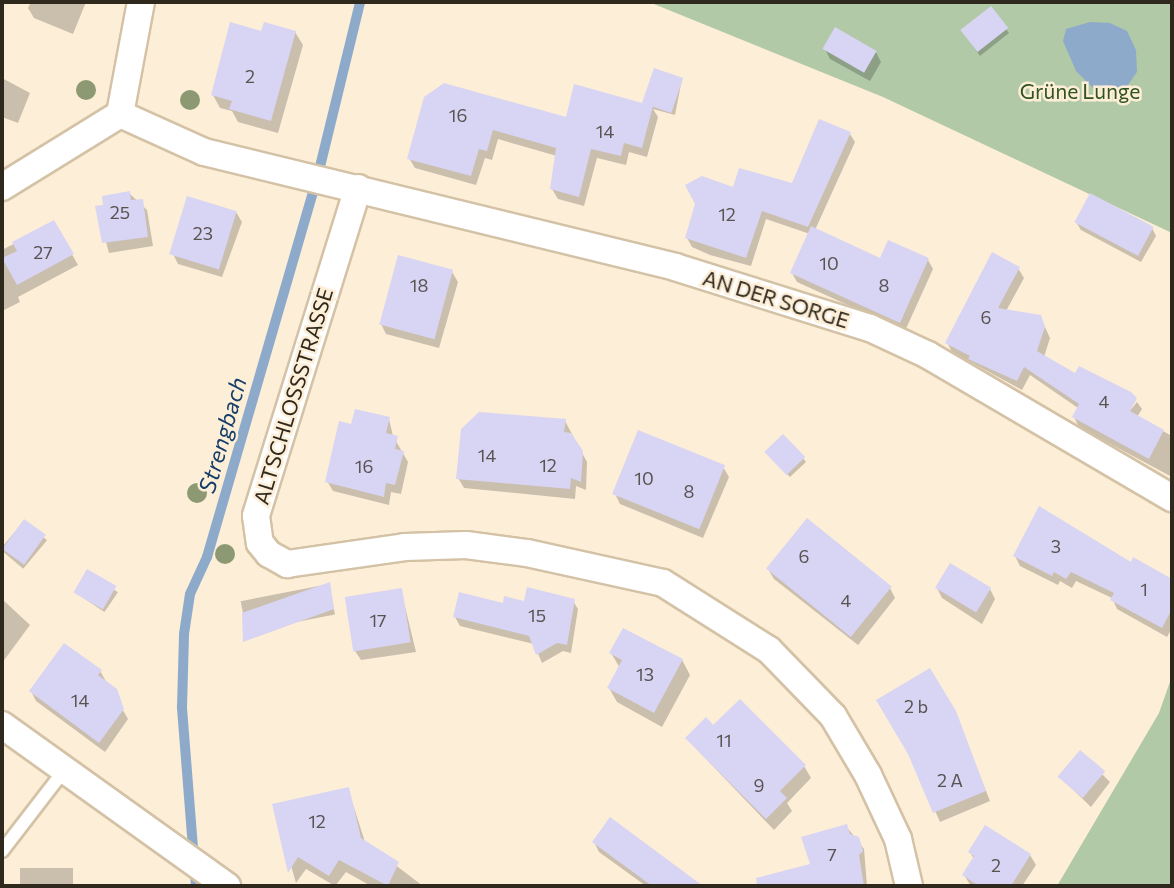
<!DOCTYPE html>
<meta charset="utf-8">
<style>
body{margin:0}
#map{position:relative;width:1174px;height:888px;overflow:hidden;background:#fdeed7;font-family:Commissioner,sans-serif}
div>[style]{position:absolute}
.green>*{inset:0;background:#b1c9a7}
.water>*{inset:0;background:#8eaacb}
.shadow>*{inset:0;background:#0003;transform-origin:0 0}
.stream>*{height:10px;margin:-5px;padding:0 5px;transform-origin:5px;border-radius:5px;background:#8eaacb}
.building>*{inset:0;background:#d8d4f3;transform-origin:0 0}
.roads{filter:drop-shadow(2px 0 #d4c2a6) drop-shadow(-2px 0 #d4c2a6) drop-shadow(0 2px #d4c2a6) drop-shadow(0 -2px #d4c2a6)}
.lane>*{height:12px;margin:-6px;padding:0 6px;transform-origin:6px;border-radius:6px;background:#fff}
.street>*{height:26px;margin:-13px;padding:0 13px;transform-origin:13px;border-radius:13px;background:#fff}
.trees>*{width:20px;height:20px;margin:-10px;border-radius:50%;background:#8d9972}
span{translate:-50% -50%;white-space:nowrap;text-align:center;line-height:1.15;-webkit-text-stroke:5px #fdeed7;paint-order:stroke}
.number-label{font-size:18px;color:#595352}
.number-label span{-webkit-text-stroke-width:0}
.park-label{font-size:21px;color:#315320}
.street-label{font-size:21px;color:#2f281d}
.water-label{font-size:23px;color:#163e69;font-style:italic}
.frame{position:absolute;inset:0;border:4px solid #2f281d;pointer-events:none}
</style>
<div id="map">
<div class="green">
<div style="clip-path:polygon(649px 2px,1172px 2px,1172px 233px,883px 97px)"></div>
<div style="clip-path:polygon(1172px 676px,1172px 886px,1057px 886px,1159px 713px)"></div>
</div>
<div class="water">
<div style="clip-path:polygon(1090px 22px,1110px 23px,1127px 31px,1136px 50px,1137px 72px,1123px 92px,1104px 99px,1076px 71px,1063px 41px,1066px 29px)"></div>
</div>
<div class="shadow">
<div style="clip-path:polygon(31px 2px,86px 2px,73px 34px,34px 18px,28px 8px)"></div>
<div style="clip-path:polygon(1006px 29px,1009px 33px,980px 56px,965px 35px)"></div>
<div style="clip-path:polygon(295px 32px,303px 45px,278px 133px,238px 122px,232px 111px,220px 108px,213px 95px,263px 34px)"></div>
<div style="clip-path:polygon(825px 49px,876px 52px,881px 62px,870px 81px,830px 59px)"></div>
<div style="clip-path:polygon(2px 78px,30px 93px,18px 123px,2px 117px)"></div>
<div style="clip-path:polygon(682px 79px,675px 115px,653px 109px,658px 117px,647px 157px,629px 152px,626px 165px,597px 158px,584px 206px,558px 199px,552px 189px,557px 156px,498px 139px,492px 160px,485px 158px,476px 185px,415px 168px,409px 158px,426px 98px,567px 119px,646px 106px)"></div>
<div style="clip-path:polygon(850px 134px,855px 142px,815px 230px,881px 260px,928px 260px,933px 269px,905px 331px,797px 282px,792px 273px,810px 234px,766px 219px,751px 266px,710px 255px,692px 247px,687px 238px,735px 189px,793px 185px)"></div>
<div style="clip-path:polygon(129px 193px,147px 210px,153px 246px,109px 253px,97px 208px)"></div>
<div style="clip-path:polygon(236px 212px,242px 222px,222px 277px,178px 264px,173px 254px)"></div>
<div style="clip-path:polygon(1076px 222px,1152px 228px,1156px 236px,1141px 262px,1081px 230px)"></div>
<div style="clip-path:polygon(54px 223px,78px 265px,18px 297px,20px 302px,2px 311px,2px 250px)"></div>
<div style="clip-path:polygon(1018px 268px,1024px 278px,1006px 311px,1040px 316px,1050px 338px,1044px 357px,1076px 376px,1130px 393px,1136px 400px,1124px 418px,1137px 402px,1142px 409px,1137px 417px,1172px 436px,1172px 477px,1079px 427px,1074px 417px,1078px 408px,1030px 375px,1022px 390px,952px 352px,947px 342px)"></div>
<div style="clip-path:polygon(452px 272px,458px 282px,439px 348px,386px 334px,381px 324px)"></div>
<div style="clip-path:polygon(389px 419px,393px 436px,408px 462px,401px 494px,391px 492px,389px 505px,333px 491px,327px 481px)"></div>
<div style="clip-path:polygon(565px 421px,587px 462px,586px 490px,576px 486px,575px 499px,464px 488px,458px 478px)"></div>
<div style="clip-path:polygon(766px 453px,803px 458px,806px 462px,790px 477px)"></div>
<div style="clip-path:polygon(723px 467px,729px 477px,703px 538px,620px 504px,615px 494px)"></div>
<div style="left:24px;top:521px;width:30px;height:37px;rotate:40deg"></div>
<div style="clip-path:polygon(1015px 556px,1131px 564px,1134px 560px,1172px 581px,1172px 628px,1167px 637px,1117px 609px,1112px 598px,1076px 581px,1072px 588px,1060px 581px,1058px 585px,1020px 566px)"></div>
<div style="clip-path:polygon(768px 569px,890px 588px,895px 598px,858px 645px,774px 579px)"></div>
<div style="left:88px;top:572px;width:36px;height:24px;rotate:34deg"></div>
<div style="left:329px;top:584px;width:31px;height:90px;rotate:79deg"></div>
<div style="clip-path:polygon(937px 588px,990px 589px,995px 599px,982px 624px,942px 598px)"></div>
<div style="clip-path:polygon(401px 590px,416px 652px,361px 660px,355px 651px)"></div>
<div style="clip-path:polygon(2px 599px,30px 625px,2px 663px)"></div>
<div style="clip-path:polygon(573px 601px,578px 609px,571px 653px,563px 651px,542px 663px,534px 644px,460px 626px,455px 617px,504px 605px)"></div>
<div style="clip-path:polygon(611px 653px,682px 660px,690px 675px,662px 727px,617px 702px,609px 688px,620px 668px)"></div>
<div style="clip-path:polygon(100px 671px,128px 719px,105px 752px,36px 701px,31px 691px)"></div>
<div style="clip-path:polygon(954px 710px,990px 801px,940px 822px,910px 754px)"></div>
<div style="clip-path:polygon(713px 727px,804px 766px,811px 778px,787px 803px,792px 811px,774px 830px,687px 739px)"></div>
<div style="clip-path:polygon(1080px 752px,1110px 782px,1091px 807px,1061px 778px)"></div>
<div style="clip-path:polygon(348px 789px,365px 842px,423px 886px,371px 886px,346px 872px,335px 886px,306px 869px,296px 883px,274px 806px)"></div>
<div style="clip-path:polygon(846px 826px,864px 849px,867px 886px,782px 886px,779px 873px,812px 865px)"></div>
<div style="clip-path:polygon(594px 842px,692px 880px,696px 886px,646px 886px,599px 852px)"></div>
<div style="clip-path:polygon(970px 852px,1030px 855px,1036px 865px,1022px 886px,971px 886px,964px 875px,974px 859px)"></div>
<div style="left:20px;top:868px;width:53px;height:18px"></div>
</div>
<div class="stream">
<div style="left:196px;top:886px;width:180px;rotate:-94.5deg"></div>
<div style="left:182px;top:707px;width:73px;rotate:-88.4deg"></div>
<div style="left:184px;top:634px;width:40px;rotate:-81.5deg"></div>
<div style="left:190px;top:594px;width:41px;rotate:-65.3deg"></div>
<div style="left:207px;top:557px;width:394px;rotate:-73.8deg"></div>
<div style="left:317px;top:179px;width:182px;rotate:-76.3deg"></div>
</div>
<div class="building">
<div style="left:991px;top:6px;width:28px;height:39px;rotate:52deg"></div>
<div style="clip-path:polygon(230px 22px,261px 31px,264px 22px,296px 31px,271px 121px,229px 109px,232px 101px,211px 95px)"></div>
<div style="left:835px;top:27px;width:48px;height:25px;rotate:30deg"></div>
<div style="left:654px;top:68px;width:31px;height:37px;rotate:19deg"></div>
<div style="clip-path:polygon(444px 83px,566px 117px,574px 84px,653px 106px,642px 148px,624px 143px,621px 156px,591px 149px,579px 197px,550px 189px,556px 148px,493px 130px,487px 151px,479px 149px,471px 176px,407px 159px,424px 97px)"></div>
<div style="clip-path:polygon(819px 119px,851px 132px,808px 227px,762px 211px,746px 258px,685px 238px,695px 204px,685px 185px,702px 176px,733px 187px,739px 168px,792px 183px)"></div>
<div style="clip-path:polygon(130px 191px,131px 200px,143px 199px,148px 237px,102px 243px,95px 206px,103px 205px,102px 196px)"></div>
<div style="left:1090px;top:193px;width:72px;height:33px;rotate:28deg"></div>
<div style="left:187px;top:196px;width:52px;height:61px;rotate:17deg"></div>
<div style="clip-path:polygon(54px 220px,74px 254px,17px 285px,2px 258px,17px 251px,12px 242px)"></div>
<div style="clip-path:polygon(811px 226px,880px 258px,888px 240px,929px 258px,900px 323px,790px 273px)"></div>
<div style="clip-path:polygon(992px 252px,1020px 267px,998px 308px,1041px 315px,1045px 327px,1037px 351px,1075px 373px,1079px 366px,1131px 392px,1137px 398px,1130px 411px,1164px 430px,1149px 459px,1072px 417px,1079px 404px,1024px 367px,1017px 381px,968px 359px,970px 356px,945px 343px)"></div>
<div style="left:398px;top:255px;width:57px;height:72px;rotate:15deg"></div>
<div style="clip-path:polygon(355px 409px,390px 417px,386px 433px,398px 436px,395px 449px,404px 451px,395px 485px,386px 483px,384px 497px,325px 482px,339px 421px,351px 424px)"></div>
<div style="clip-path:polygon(479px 412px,566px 419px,564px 432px,571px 433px,583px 451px,581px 482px,571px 478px,570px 489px,456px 479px,461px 429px)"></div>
<div style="left:638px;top:430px;width:94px;height:69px;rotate:22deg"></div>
<div style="left:783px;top:434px;width:32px;height:26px;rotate:46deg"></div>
<div style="clip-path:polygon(1039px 506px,1131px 562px,1133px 557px,1172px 579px,1172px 609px,1162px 628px,1110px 600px,1114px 593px,1071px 572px,1066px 579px,1054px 572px,1052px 576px,1013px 556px)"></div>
<div style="left:807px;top:518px;width:109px;height:65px;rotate:39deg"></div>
<div style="left:24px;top:519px;width:27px;height:37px;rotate:36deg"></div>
<div style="left:950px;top:563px;width:48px;height:29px;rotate:31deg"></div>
<div style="left:87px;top:569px;width:34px;height:27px;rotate:30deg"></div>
<div style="clip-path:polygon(330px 582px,334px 609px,243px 642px,242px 613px)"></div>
<div style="clip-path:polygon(527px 587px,575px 599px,567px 645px,557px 643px,536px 655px,529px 636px,453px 617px,459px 592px,503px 603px,504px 596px,524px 601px)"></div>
<div style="left:402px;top:588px;width:55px;height:58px;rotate:81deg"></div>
<div style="clip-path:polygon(623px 628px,683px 659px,654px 713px,607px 688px,622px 660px,609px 653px)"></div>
<div style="clip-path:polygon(64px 643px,102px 670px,98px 675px,117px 689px,124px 709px,99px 743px,29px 691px)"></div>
<div style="clip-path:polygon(930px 668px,956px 711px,986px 791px,933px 813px,908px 754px,876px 700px)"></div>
<div style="clip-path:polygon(740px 699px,806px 765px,780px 791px,787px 798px,766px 819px,685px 738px,706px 717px,713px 725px)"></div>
<div style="left:1080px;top:750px;width:33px;height:35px;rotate:40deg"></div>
<div style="clip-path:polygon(349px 787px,361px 838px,399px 862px,388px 886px,339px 860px,329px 876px,298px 857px,288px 873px,272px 804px)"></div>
<div style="clip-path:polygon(610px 817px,703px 886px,652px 886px,592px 842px)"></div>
<div style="clip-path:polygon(847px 824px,850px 834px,859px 837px,863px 851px,859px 855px,864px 886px,757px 886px,756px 878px,810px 864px,801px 837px)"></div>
<div style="clip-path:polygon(985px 825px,1031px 854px,1011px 886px,979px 886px,962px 875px,974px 856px,968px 852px)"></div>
</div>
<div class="roads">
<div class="lane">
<div style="left:2px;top:851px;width:105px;rotate:-52.4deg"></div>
</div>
<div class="street">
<div style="left:120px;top:114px;width:92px;rotate:24.3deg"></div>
<div style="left:204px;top:152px;width:485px;rotate:13.7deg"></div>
<div style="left:675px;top:267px;width:204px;rotate:17.4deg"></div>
<div style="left:870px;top:328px;width:64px;rotate:25deg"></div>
<div style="left:928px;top:355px;width:283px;rotate:30.4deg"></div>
<div style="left:120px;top:114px;width:114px;rotate:-79.4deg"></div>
<div style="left:2px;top:187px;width:139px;rotate:-31.7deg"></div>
<div style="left:358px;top:188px;width:343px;rotate:107.3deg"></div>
<div style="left:256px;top:516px;width:27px;rotate:82deg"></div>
<div style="left:260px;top:543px;width:14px;rotate:51deg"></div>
<div style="left:269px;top:554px;width:21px;rotate:29deg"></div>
<div style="left:287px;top:564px;width:119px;rotate:-8.2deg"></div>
<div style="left:405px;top:547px;width:61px;rotate:-1.9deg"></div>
<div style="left:466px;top:545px;width:62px;rotate:7.5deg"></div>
<div style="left:527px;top:553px;width:139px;rotate:12.4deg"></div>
<div style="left:663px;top:583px;width:125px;rotate:32.3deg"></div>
<div style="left:769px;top:650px;width:92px;rotate:45.9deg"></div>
<div style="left:833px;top:716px;width:69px;rotate:59.3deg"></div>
<div style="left:868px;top:775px;width:71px;rotate:64.9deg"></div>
<div style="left:898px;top:839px;width:48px;rotate:76.8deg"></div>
<div style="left:2px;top:725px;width:277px;rotate:35.6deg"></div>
</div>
</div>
<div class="trees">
<div style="left:86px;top:90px"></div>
<div style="left:190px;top:100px"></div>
<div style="left:197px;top:493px"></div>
<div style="left:225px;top:554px"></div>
</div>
<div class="number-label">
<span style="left:250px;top:76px">2</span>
<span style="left:458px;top:115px">16</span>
<span style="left:605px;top:131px">14</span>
<span style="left:120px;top:212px">25</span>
<span style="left:727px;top:214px">12</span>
<span style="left:203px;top:233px">23</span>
<span style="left:43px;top:252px">27</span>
<span style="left:829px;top:263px">10</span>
<span style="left:419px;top:285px">18</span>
<span style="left:884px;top:285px">8</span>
<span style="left:986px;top:317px">6</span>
<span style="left:1104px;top:401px">4</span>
<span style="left:487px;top:455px">14</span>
<span style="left:548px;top:465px">12</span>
<span style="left:364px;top:466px">16</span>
<span style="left:644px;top:478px">10</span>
<span style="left:689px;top:491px">8</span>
<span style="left:1056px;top:546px">3</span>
<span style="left:804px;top:556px">6</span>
<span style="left:1144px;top:589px">1</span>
<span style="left:846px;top:600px">4</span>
<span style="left:537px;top:615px">15</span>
<span style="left:378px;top:620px">17</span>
<span style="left:645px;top:674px">13</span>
<span style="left:80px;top:700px">14</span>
<span style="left:916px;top:706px">2 b</span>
<span style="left:724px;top:740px">11</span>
<span style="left:950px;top:780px">2 A</span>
<span style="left:759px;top:785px">9</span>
<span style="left:317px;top:821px">12</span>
<span style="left:832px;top:854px">7</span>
<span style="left:996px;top:865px">2</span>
</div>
<div class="park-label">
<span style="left:1080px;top:91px">Grüne Lunge</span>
</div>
<div class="street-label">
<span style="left:776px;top:299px;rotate:17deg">AN DER SORGE</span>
<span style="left:293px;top:396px;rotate:-73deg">ALTSCHLOSSSTRASSE</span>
</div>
<div class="water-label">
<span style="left:222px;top:435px;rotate:-74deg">Strengbach</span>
</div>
<div class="frame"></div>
</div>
